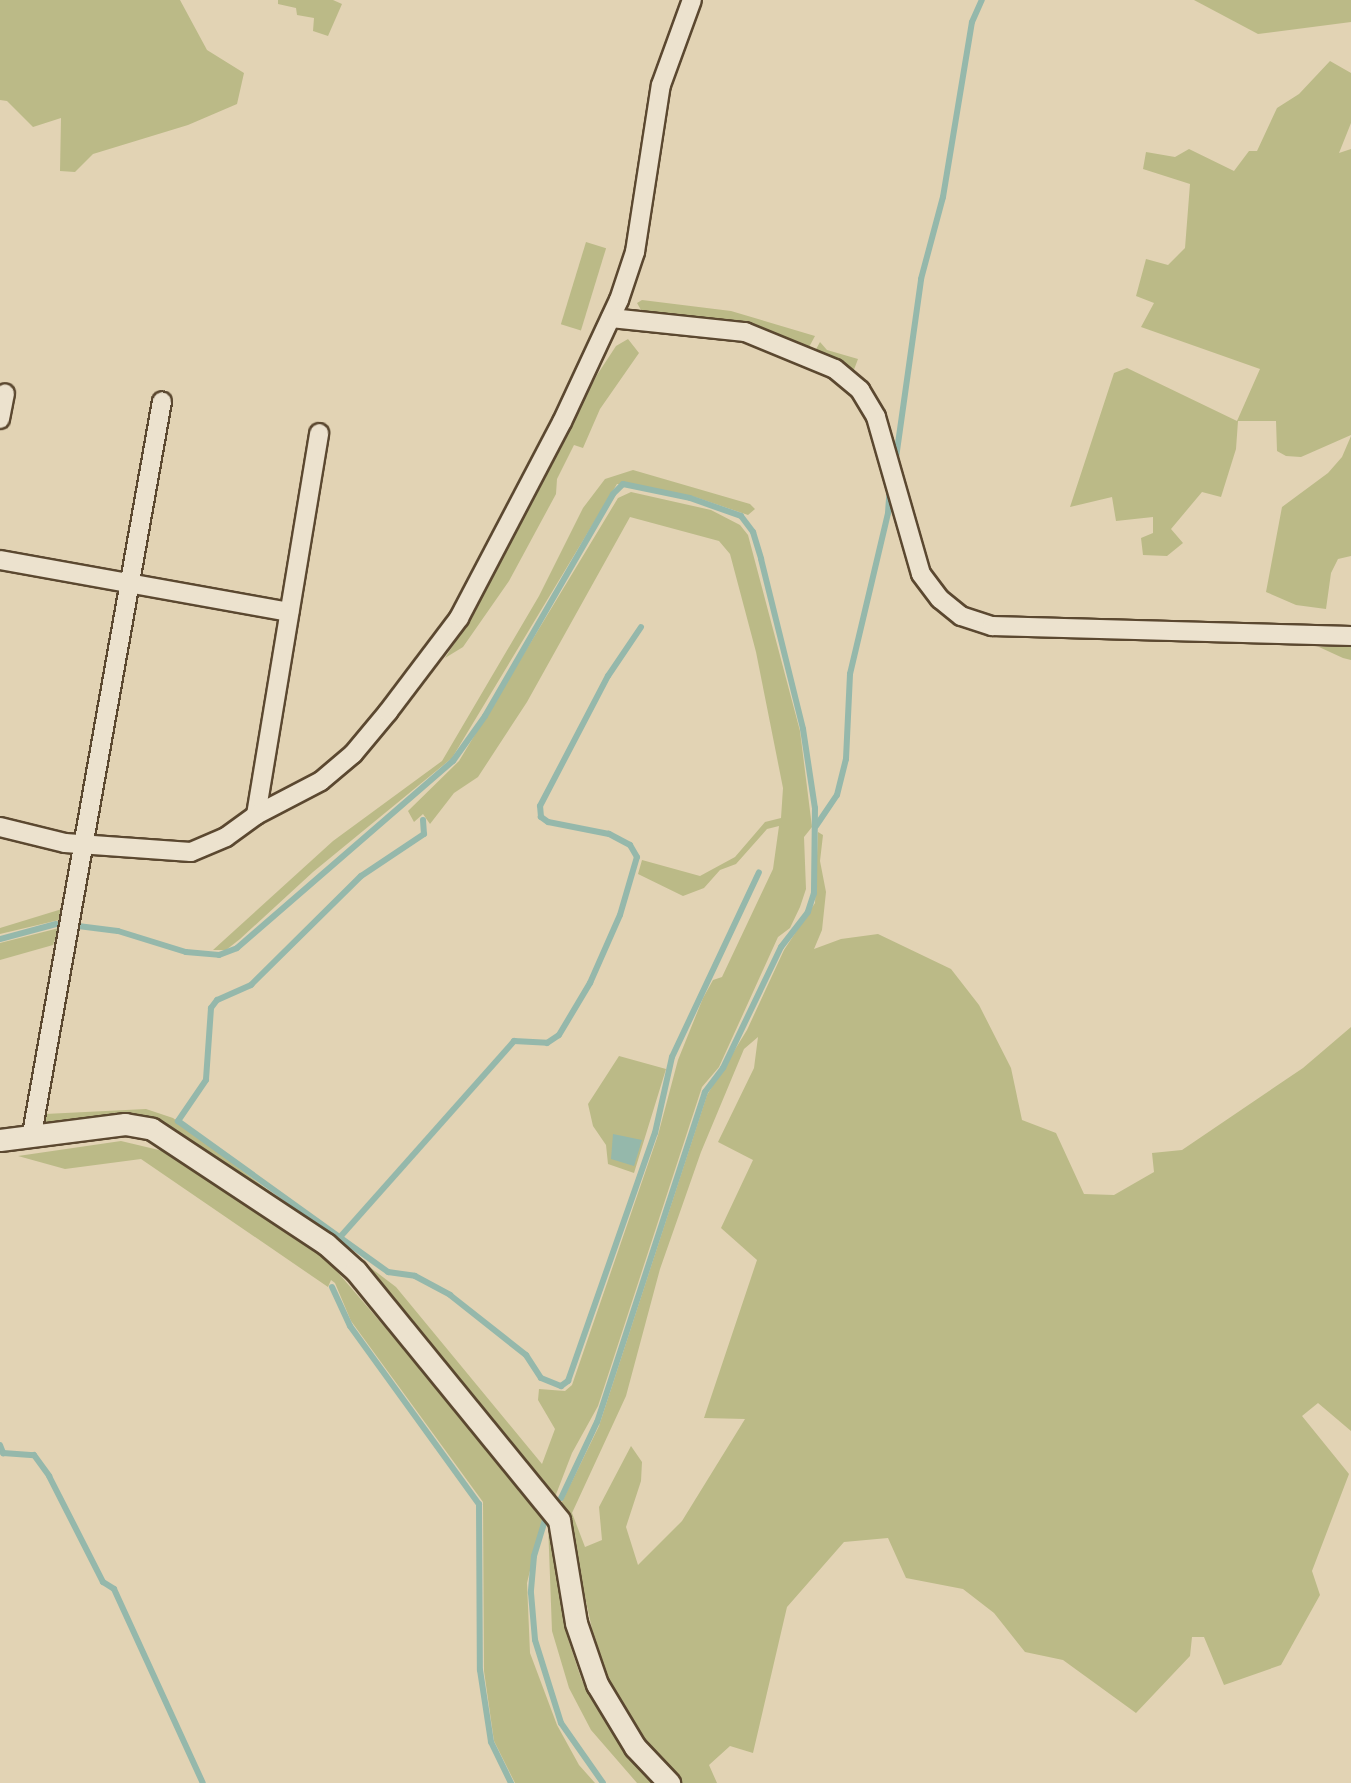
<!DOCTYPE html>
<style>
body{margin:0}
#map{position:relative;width:1351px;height:1783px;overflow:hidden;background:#e2d3b4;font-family:"Libre Bodoni",serif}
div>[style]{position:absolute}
.green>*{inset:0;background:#bbba87;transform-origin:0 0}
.water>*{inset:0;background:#95b8ab}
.stream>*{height:6px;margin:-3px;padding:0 3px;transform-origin:3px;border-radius:3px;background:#95b8ab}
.roads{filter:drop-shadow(2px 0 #5b4830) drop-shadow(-2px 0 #5b4830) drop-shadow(0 2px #5b4830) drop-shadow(0 -2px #5b4830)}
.minor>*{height:18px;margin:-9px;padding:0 9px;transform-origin:9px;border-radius:9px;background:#ece2ce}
.tertiary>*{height:21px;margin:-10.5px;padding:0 10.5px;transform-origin:10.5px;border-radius:10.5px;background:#ece2ce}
span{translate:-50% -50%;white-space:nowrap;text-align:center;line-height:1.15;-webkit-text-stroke:5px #ece2ce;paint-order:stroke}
</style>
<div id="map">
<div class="green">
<div style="clip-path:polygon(0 0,180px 0,207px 50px,244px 73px,237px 104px,188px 125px,93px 154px,75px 172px,60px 171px,61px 118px,33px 127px,7px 101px,0 100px)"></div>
<div style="clip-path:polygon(278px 0,333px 0,342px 4px,328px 36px,313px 31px,314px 18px,297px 15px,296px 8px,278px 4px)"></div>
<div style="clip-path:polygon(1194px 0,1351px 0,1351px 22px,1258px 34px)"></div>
<div style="clip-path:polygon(1330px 61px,1351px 73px,1351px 123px,1339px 153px,1351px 149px,1351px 435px,1301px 457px,1286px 456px,1277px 451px,1276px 421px,1238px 421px,1236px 449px,1221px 497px,1202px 492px,1171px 529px,1183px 543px,1167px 556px,1143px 555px,1141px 538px,1153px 533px,1153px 517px,1116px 521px,1112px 497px,1070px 507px,1114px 373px,1127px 368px,1237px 421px,1260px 369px,1141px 327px,1154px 303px,1136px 296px,1146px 259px,1168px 265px,1185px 248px,1190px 184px,1143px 169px,1146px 152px,1175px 157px,1189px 149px,1234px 171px,1249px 151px,1257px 151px,1277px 108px,1299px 94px)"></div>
<div style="left:586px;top:242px;width:21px;height:86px;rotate:17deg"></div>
<div style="clip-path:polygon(642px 300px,731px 311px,815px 336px,808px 349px,740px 324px,641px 310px,637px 303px)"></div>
<div style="clip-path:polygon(628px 339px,639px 353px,600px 409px,583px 448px,574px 445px,557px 479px,556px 494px,509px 581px,463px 647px,445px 658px,470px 619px,597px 375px,616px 346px)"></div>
<div style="clip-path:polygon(820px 342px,827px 350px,858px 359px,852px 375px,814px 353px)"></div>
<div style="clip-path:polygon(1351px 436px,1351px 556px,1338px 559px,1331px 573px,1326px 609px,1296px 605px,1266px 592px,1282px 507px,1328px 473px,1342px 457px)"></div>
<div style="clip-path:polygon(633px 470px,750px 504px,755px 509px,748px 515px,695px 497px,617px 484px,452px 758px,313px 872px,240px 939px,226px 950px,213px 950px,333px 841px,442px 761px,539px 596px,583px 508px,605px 479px)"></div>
<div style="clip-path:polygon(631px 492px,711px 510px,740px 525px,748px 535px,800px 731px,812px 827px,804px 837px,806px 889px,800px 907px,790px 928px,778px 937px,719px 1067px,702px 1087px,598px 1406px,572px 1453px,555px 1497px,386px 1289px,358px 1262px,165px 1129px,44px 1129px,45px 1114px,146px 1109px,173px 1118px,396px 1287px,542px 1464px,555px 1429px,538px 1400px,539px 1389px,565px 1391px,572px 1385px,658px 1135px,678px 1060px,703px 998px,713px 980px,722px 977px,773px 869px,779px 826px,767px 829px,736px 864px,720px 870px,704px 888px,683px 896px,638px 874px,642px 860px,700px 876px,735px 857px,765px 822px,781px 818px,783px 788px,756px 652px,730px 554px,719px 541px,630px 517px,527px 702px,478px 777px,454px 793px,430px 824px,423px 814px,414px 822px,408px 811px,459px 761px,618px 498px)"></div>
<div style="clip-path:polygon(1319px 647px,1351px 647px,1351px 660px,1343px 658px)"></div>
<div style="clip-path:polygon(evenodd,818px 832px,823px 835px,820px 861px,826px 892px,822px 930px,814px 949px,841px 939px,878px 934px,951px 969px,979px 1005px,1011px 1068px,1022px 1120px,1056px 1133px,1084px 1194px,1114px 1195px,1154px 1172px,1152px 1153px,1182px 1150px,1303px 1068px,1351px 1027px,1351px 1431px,1318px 1403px,1302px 1416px,1349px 1474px,1312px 1571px,1320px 1595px,1281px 1665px,1224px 1685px,1204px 1637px,1192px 1637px,1190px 1656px,1136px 1713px,1063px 1660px,1025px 1652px,994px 1613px,963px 1589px,906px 1578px,888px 1538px,844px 1542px,787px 1607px,753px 1753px,730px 1746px,709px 1765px,717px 1783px,677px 1783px,615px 1709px,598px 1656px,569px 1524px,558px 1510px,599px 1426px,707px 1095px,747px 1030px,784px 950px,815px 903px,818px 832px,758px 1037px,754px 1068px,718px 1142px,753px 1160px,721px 1228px,757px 1260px,704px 1418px,745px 1419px,682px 1521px,638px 1565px,626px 1527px,641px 1481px,642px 1462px,631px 1446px,599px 1507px,602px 1540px,585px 1547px,572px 1513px,626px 1396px,660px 1269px,701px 1152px,744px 1049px,758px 1037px)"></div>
<div style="clip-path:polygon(62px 909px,59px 920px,0 934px,0 928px)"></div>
<div style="clip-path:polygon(59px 928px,53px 945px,0 960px,0 943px)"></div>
<div style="clip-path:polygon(619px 1056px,666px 1069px,634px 1173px,608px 1164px,606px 1145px,593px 1126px,588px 1104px)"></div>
<div style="clip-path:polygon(121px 1141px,163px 1151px,193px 1167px,329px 1262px,544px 1513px,527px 1583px,530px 1653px,557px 1725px,579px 1765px,595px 1783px,515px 1783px,494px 1741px,484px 1671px,483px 1502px,351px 1321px,335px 1283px,331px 1280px,328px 1287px,141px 1159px,65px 1169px,18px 1156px)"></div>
<div style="clip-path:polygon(548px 1523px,569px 1642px,582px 1681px,610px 1728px,659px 1783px,637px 1783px,591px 1730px,569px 1688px,552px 1631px)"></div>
</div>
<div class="water">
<div style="clip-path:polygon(613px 1134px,642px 1140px,634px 1166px,611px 1159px)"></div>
</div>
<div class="stream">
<div style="left:895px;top:465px;width:188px;rotate:-82deg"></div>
<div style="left:921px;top:279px;width:85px;rotate:-75deg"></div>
<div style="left:943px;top:197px;width:177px;rotate:-80.6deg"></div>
<div style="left:972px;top:22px;width:24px;rotate:-66deg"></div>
<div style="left:423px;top:820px;width:14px;rotate:86deg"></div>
<div style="left:424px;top:834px;width:76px;rotate:146.3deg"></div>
<div style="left:361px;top:876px;width:155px;rotate:135.3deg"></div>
<div style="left:251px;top:985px;width:37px;rotate:156deg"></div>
<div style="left:217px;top:1000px;width:10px;rotate:127deg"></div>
<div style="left:211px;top:1008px;width:72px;rotate:94deg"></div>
<div style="left:206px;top:1080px;width:50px;rotate:124.3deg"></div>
<div style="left:178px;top:1121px;width:259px;rotate:35.7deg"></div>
<div style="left:388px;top:1272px;width:27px;rotate:8deg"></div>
<div style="left:415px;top:1276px;width:40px;rotate:28deg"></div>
<div style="left:450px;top:1295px;width:97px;rotate:38.3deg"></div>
<div style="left:526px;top:1355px;width:27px;rotate:57deg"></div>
<div style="left:541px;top:1378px;width:22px;rotate:22deg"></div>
<div style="left:561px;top:1386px;width:9px;rotate:-36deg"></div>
<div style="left:568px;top:1381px;width:263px;rotate:-70.7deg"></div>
<div style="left:655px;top:1133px;width:78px;rotate:-77.4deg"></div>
<div style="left:672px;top:1057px;width:204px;rotate:-64.8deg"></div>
<div style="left:816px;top:826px;width:37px;rotate:-56deg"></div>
<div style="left:837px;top:795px;width:37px;rotate:-76deg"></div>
<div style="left:846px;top:759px;width:85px;rotate:-87.3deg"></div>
<div style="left:850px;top:674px;width:165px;rotate:-76.7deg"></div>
<div style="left:888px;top:513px;width:28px;rotate:-86deg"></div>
<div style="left:78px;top:926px;width:40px;rotate:7.1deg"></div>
<div style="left:118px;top:931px;width:71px;rotate:17.2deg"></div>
<div style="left:186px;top:952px;width:33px;rotate:5deg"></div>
<div style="left:219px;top:955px;width:19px;rotate:-21deg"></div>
<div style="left:237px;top:948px;width:286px;rotate:-40.9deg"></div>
<div style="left:453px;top:761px;width:55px;rotate:-54.6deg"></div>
<div style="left:485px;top:716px;width:256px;rotate:-60deg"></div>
<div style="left:613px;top:494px;width:14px;rotate:-45deg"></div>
<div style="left:623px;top:484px;width:68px;rotate:11.8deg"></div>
<div style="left:690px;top:498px;width:54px;rotate:19.4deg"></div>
<div style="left:741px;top:516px;width:20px;rotate:53deg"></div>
<div style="left:753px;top:532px;width:28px;rotate:73deg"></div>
<div style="left:761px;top:559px;width:175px;rotate:76.1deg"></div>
<div style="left:803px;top:729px;width:80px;rotate:81.4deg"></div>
<div style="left:815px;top:808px;width:85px;rotate:90.7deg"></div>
<div style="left:814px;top:893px;width:20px;rotate:108deg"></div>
<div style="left:808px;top:912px;width:44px;rotate:127.6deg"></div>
<div style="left:781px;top:947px;width:134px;rotate:115.6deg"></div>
<div style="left:723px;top:1068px;width:30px;rotate:127deg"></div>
<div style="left:705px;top:1092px;width:347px;rotate:108.1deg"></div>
<div style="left:597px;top:1422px;width:84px;rotate:115.3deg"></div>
<div style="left:0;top:939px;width:58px;rotate:-15deg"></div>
<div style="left:341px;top:1236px;width:261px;rotate:-48.4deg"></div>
<div style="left:514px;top:1041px;width:33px;rotate:3deg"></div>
<div style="left:547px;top:1043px;width:14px;rotate:-34deg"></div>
<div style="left:559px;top:1035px;width:61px;rotate:-59.2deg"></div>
<div style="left:590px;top:983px;width:74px;rotate:-66.2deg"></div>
<div style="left:620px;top:915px;width:60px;rotate:-73.7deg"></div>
<div style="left:637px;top:857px;width:14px;rotate:-120deg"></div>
<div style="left:630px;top:845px;width:24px;rotate:-152deg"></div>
<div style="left:609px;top:834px;width:62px;rotate:-168.9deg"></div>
<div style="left:548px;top:822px;width:9px;rotate:-144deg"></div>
<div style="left:541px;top:817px;width:11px;rotate:-95deg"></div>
<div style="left:540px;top:806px;width:147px;rotate:-62.4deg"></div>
<div style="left:608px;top:676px;width:59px;rotate:-56deg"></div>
<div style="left:332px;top:1287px;width:43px;rotate:65.2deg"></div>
<div style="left:350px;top:1326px;width:220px;rotate:54.1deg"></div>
<div style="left:479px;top:1504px;width:166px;rotate:89.7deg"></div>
<div style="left:480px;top:1670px;width:73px;rotate:81.3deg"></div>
<div style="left:491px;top:1742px;width:46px;rotate:64deg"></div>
<div style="left:0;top:1445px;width:9px;rotate:69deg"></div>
<div style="left:3px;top:1453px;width:31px;rotate:4deg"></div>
<div style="left:34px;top:1455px;width:26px;rotate:54deg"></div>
<div style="left:49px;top:1476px;width:119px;rotate:63deg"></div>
<div style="left:103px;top:1582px;width:13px;rotate:32deg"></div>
<div style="left:114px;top:1589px;width:213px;rotate:65.4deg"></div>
<div style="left:545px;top:1520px;width:38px;rotate:107deg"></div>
<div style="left:534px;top:1556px;width:37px;rotate:95deg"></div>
<div style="left:531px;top:1593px;width:47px;rotate:85.1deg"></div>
<div style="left:535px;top:1640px;width:87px;rotate:72.6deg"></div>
<div style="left:561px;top:1723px;width:73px;rotate:55deg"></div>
</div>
<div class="roads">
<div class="minor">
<div style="left:611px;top:318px;width:135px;rotate:6deg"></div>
<div style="left:745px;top:332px;width:97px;rotate:22.3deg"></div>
<div style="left:835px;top:369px;width:33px;rotate:40deg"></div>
<div style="left:860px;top:390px;width:31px;rotate:59deg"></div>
<div style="left:876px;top:417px;width:163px;rotate:74deg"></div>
<div style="left:921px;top:574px;width:31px;rotate:53deg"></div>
<div style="left:940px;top:599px;width:27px;rotate:39deg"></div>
<div style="left:961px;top:616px;width:33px;rotate:18deg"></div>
<div style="left:992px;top:626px;width:359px;rotate:1.6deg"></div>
<div style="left:0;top:419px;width:26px;rotate:-79deg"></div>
<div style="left:0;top:560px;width:294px;rotate:10.2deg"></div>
<div style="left:256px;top:815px;width:387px;rotate:-80.6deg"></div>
<div style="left:0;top:827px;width:67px;rotate:13.8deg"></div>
<div style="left:65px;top:843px;width:126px;rotate:4.1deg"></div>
<div style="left:191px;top:852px;width:38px;rotate:-23deg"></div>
<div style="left:226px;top:837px;width:37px;rotate:-36deg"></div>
<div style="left:256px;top:815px;width:73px;rotate:-27.6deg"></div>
<div style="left:321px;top:781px;width:42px;rotate:-40.2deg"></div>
<div style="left:353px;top:754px;width:55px;rotate:-50.2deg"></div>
<div style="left:388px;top:712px;width:118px;rotate:-52.9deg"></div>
<div style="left:459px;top:618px;width:221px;rotate:-62.3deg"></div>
<div style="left:562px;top:422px;width:135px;rotate:-65deg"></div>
<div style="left:619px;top:300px;width:51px;rotate:-71.6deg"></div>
<div style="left:635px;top:252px;width:169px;rotate:-81.2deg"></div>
<div style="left:661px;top:85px;width:90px;rotate:-70deg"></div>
<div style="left:32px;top:1134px;width:744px;rotate:-79.94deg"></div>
</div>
<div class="tertiary">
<div style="left:0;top:1140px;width:126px;rotate:-7.3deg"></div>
<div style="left:125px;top:1124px;width:27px;rotate:10deg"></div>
<div style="left:152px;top:1129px;width:209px;rotate:33.5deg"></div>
<div style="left:326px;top:1244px;width:40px;rotate:42deg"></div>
<div style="left:356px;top:1271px;width:321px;rotate:50.8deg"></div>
<div style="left:559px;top:1520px;width:104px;rotate:80.6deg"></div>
<div style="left:576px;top:1623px;width:65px;rotate:71deg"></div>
<div style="left:597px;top:1684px;width:74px;rotate:58.9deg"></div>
<div style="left:635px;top:1747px;width:50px;rotate:46.6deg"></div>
</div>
</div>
</div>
